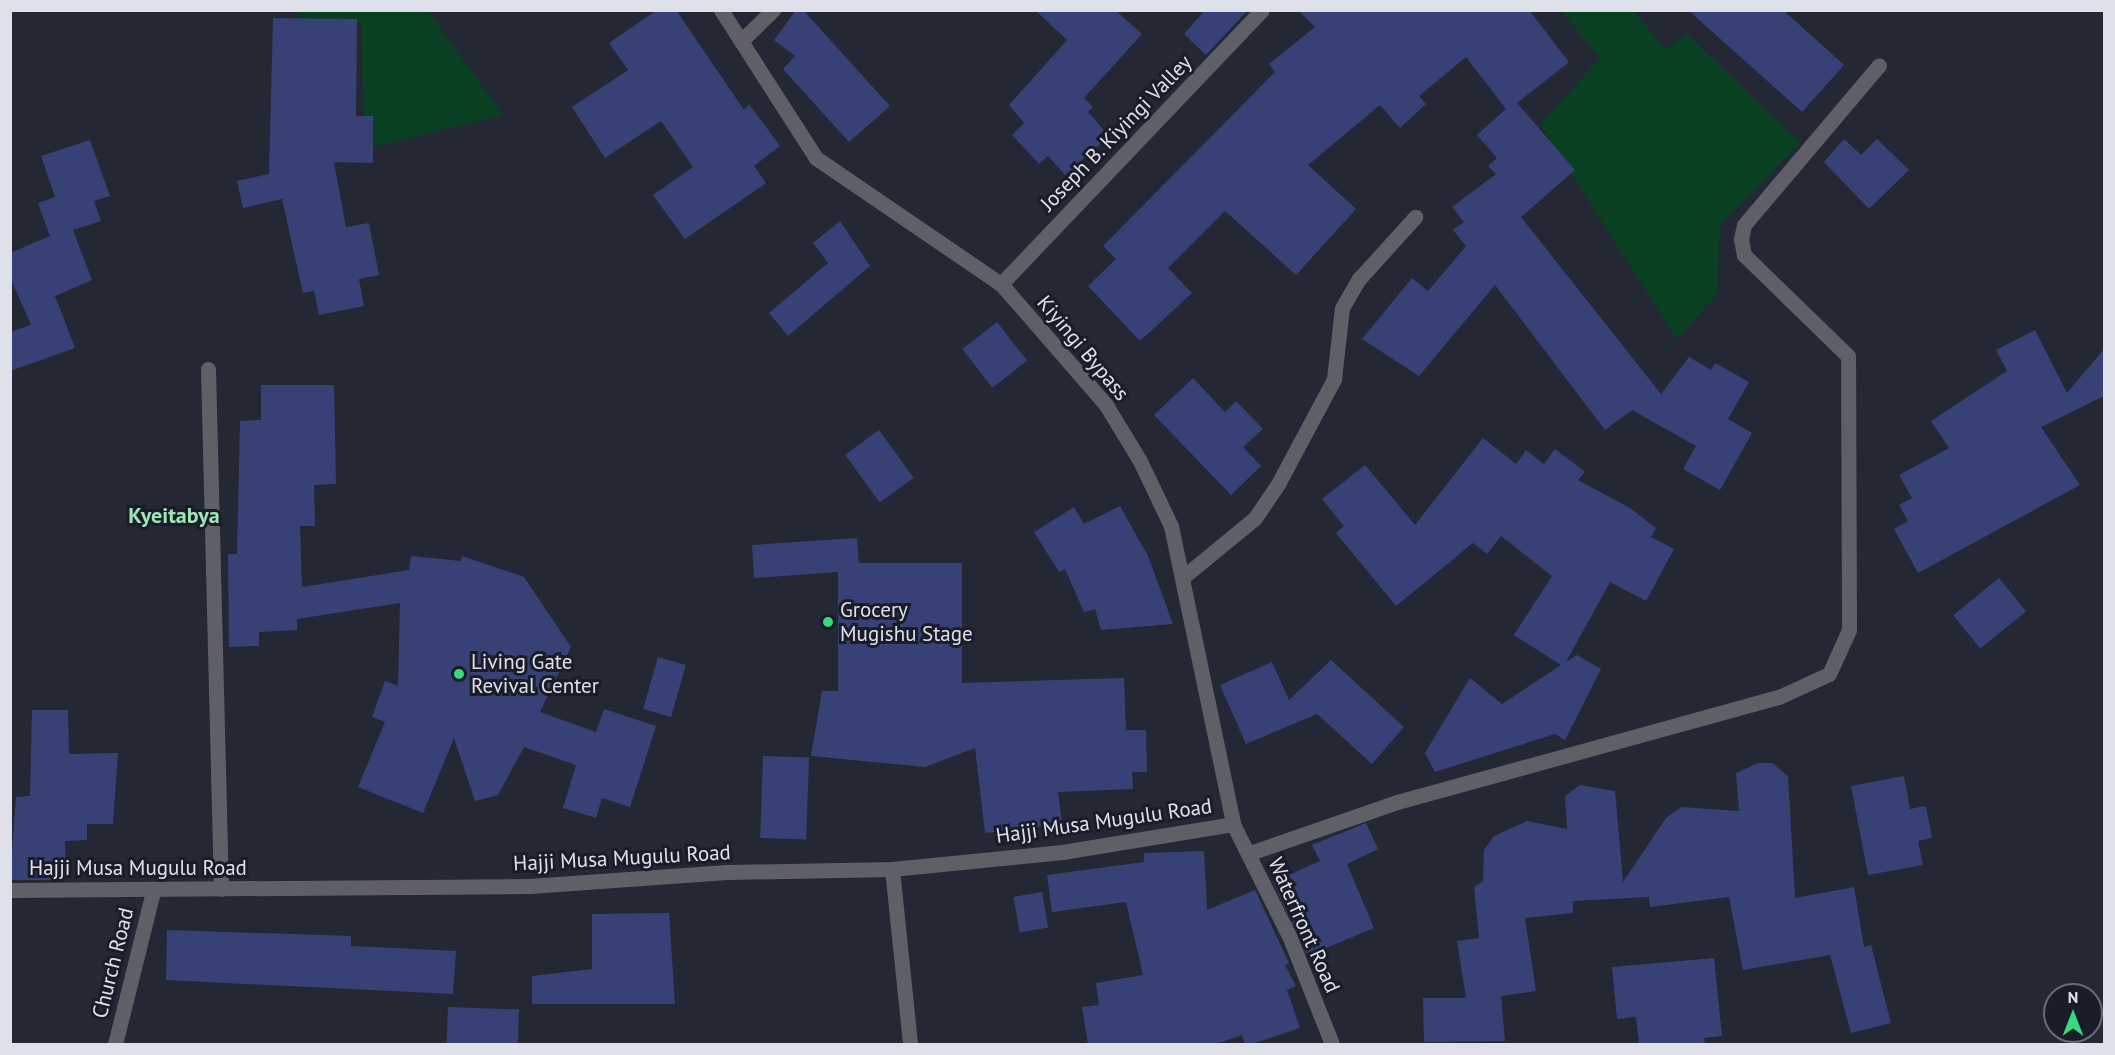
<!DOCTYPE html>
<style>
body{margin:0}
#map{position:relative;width:2115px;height:1055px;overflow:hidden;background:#242734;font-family:"PT Sans",sans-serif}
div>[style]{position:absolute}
.green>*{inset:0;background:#0a4022}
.building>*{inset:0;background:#384176;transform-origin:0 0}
.street>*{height:15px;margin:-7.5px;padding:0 7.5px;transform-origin:7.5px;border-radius:7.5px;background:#5f6067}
.dots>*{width:16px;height:16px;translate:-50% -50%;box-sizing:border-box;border:3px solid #1a1d29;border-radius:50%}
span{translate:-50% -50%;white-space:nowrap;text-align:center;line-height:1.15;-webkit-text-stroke:6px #1a1d29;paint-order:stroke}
.street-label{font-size:21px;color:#dfe1ea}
.poi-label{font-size:21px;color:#dfe1ea}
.left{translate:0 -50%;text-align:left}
.neighbourhood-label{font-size:22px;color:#9ee6b5;font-weight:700}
.frame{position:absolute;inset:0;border:12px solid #dfe1ea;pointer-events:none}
.north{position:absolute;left:2043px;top:983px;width:60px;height:60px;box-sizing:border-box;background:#1a1d29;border:2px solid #696b76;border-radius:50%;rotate:0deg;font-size:16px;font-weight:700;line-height:24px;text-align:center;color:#dfe1ea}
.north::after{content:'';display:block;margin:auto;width:21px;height:27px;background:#38d880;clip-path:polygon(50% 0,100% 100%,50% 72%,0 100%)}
</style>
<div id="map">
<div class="green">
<div style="clip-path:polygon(297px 11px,428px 11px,503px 115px,365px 149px,361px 23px,300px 23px)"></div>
<div style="clip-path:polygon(1561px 11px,1634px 11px,1666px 50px,1687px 34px,1800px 143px,1720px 224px,1717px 294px,1677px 339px,1540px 125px,1600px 58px)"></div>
</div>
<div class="building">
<div style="clip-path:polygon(657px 10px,676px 10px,744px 110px,749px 104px,780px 146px,754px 166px,766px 183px,685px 239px,653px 195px,693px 167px,661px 121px,605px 158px,572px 107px,628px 70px,609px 43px)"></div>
<div style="clip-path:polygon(796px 10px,803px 10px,890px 106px,849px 142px,783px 69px,795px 56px,774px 40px)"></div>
<div style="clip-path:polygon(1035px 10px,1115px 10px,1142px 34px,1084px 98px,1093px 107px,1088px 112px,1109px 136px,1065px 175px,1048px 156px,1039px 164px,1012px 135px,1024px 123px,1009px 105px,1067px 40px)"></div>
<div style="clip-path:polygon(1205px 10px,1248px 10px,1206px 55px,1184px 34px)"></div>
<div style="clip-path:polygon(1298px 10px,1529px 10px,1569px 62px,1517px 103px,1575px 170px,1521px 217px,1661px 394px,1689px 357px,1711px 370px,1715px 363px,1749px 382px,1728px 419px,1752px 433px,1720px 490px,1683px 469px,1696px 446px,1632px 410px,1605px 430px,1495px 285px,1419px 376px,1362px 339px,1412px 278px,1428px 291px,1466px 246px,1453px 230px,1464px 222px,1452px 207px,1496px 174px,1488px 166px,1497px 158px,1477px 135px,1506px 109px,1466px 57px,1419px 96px,1426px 104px,1400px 128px,1380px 105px,1308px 165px,1356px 209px,1296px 275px,1225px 211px,1168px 268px,1192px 293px,1140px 341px,1088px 286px,1116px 259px,1103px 246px,1275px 72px,1269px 64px,1315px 27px)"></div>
<div style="clip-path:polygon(1688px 10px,1783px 10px,1844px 65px,1802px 112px)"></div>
<div style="clip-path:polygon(273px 18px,357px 19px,356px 116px,373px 116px,373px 163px,334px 162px,346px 227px,369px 223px,379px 275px,359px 279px,364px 306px,319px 315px,314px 291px,303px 293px,282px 199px,243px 208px,237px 181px,269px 174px)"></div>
<div style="clip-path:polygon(1844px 139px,1861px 155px,1877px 139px,1909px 170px,1869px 209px,1824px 162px)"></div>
<div style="clip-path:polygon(90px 140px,110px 196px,94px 201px,101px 221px,73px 230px,92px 280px,55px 296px,75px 348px,10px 371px,10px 332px,31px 325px,10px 277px,10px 253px,50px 236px,38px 203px,55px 197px,41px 156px)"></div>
<div style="clip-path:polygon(840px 221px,870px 266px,788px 336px,769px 313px,828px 263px,813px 243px)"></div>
<div style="left:997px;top:322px;width:49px;height:44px;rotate:52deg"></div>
<div style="clip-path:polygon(2035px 330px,2067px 393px,2104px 349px,2104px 396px,2041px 427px,2080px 485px,1918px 573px,1894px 529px,1908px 521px,1899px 505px,1912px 498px,1899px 475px,1949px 448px,1931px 421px,2007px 371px,1996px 350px)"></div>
<div style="clip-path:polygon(1193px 378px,1225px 412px,1236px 401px,1263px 429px,1243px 447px,1261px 466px,1231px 495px,1154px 415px)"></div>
<div style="clip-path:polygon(261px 385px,334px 385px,336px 484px,314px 485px,315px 526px,300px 526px,302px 587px,409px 570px,411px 556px,461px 561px,462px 556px,524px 577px,571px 647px,540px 712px,596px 732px,604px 709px,656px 726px,630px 807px,602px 798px,596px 818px,563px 808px,576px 765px,524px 747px,498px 795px,475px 801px,454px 738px,423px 813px,358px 787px,385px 722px,372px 717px,385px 681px,398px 686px,400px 603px,297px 619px,297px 630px,259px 632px,259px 646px,229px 647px,228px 554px,237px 554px,240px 421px,261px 420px)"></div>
<div style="left:879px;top:430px;width:59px;height:42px;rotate:54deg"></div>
<div style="clip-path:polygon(1483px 438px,1516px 464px,1526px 450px,1544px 464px,1555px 449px,1585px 472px,1578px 480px,1630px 508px,1656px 528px,1651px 537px,1674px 549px,1646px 601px,1610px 582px,1566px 662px,1577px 655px,1601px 669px,1565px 740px,1555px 734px,1435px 772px,1425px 753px,1470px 678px,1502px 704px,1561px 665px,1514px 635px,1552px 576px,1501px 536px,1487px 554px,1473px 543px,1396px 606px,1336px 533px,1344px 526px,1322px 499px,1365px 465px,1415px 525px)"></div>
<div style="clip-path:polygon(1120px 506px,1148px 556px,1173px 624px,1101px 630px,1095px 609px,1084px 612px,1065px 569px,1059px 572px,1034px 532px,1074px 507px,1084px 524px)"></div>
<div style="clip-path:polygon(857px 538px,859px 563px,962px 563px,962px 683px,1124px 678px,1126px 730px,1146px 730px,1147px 772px,1132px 772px,1133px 789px,1058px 792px,1062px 824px,985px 833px,975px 748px,925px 767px,811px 756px,822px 691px,838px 691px,838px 572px,754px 578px,752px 545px)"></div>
<div style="left:1999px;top:578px;width:43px;height:59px;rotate:51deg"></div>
<div style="left:658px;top:657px;width:29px;height:54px;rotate:16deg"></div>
<div style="clip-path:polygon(1331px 660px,1404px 727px,1372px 764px,1317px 714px,1246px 744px,1220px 685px,1272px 662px,1289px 700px)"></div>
<div style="clip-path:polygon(32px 710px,68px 710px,69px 754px,118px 753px,113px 824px,87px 824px,87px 840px,65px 841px,66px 869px,57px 869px,57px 880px,10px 880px,16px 797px,30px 796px)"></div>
<div style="left:763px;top:756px;width:46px;height:82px;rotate:2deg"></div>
<div style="clip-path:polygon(1758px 763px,1772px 763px,1788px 776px,1795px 898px,1854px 887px,1864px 947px,1871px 945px,1891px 1023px,1851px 1033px,1830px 955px,1743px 970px,1729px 897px,1650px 907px,1649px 897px,1573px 901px,1573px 913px,1525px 918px,1536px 991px,1501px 996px,1505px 1041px,1424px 1042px,1423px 998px,1466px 998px,1457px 941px,1479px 938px,1474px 887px,1483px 881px,1484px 850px,1494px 836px,1527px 821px,1567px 829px,1565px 796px,1580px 785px,1615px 791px,1623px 882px,1666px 818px,1681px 807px,1739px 811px,1736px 773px)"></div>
<div style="clip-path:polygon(1904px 776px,1910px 809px,1926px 806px,1932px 838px,1918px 841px,1923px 865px,1868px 875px,1851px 786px)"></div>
<div style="clip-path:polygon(1366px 823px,1378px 849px,1347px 864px,1374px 928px,1307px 956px,1273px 882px,1320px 861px,1312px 845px)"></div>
<div style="clip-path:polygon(1204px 851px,1207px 910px,1255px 890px,1289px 963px,1285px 965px,1296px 986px,1287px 990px,1300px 1028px,1252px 1044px,1245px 1044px,1242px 1035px,1216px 1044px,1088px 1044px,1082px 1007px,1099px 1005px,1096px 983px,1143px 975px,1126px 902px,1052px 912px,1047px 875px,1144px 862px,1144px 853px)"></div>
<div style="left:1042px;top:892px;width:36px;height:29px;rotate:80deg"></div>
<div style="clip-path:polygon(669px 913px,675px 1004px,532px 1004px,532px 976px,592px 969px,592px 914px)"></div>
<div style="clip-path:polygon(167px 930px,351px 936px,351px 946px,456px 951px,453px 994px,166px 980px)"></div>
<div style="clip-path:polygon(1714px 958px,1722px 1036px,1704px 1038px,1705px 1044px,1639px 1044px,1636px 1017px,1617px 1019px,1612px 967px)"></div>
<div style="left:448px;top:1007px;width:71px;height:37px;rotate:2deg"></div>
</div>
<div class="street">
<div style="left:721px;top:10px;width:176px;rotate:57.3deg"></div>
<div style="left:816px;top:158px;width:224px;rotate:34.3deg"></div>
<div style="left:1001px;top:284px;width:160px;rotate:49deg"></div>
<div style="left:1106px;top:405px;width:66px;rotate:58.7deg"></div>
<div style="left:1140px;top:461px;width:72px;rotate:64.5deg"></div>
<div style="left:1171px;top:526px;width:304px;rotate:78.2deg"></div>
<div style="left:1233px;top:824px;width:127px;rotate:63.4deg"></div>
<div style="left:1290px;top:938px;width:114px;rotate:68.4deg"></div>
<div style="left:741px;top:41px;width:45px;rotate:-44.1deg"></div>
<div style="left:1001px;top:284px;width:378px;rotate:-46.4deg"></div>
<div style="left:208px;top:369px;width:520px;rotate:88.57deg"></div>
<div style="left:1182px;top:578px;width:94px;rotate:-39.4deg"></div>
<div style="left:1255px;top:518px;width:41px;rotate:-55.9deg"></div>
<div style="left:1278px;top:484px;width:119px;rotate:-61.9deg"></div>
<div style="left:1334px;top:379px;width:71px;rotate:-83.6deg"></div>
<div style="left:1342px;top:308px;width:34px;rotate:-60deg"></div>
<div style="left:1359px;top:279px;width:84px;rotate:-47.9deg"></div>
<div style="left:1250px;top:853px;width:156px;rotate:-19.1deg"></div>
<div style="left:1397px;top:802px;width:396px;rotate:-15.4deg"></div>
<div style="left:1779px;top:697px;width:55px;rotate:-24.7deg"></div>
<div style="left:1829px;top:674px;width:48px;rotate:-65.6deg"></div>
<div style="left:1849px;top:630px;width:274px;rotate:-90.2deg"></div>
<div style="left:1848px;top:356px;width:145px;rotate:-135.8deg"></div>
<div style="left:1744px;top:255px;width:16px;rotate:-101deg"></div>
<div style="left:1741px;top:239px;width:14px;rotate:-78deg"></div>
<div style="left:1744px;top:225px;width:209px;rotate:-49.8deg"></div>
<div style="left:892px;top:869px;width:176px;rotate:84.1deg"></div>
<div style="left:10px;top:890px;width:520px;rotate:-0.44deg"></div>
<div style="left:530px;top:886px;width:197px;rotate:-4.1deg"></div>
<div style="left:727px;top:872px;width:165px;rotate:-1deg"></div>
<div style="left:892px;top:869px;width:171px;rotate:-5.7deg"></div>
<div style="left:1062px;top:852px;width:173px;rotate:-9.3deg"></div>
<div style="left:115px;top:1044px;width:157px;rotate:-76deg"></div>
</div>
<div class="dots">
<div style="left:828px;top:622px;background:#38d880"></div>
<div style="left:459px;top:674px;background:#38d880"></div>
</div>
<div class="street-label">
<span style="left:1116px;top:133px;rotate:-46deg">Joseph B. Kiyingi Valley</span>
<span style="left:1083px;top:348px;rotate:50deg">Kiyingi Bypass</span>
<span style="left:1104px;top:821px;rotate:-8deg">Hajji Musa Mugulu Road</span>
<span style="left:622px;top:858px;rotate:-3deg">Hajji Musa Mugulu Road</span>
<span style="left:138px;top:868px">Hajji Musa Mugulu Road</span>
<span style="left:1304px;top:925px;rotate:66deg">Waterfront Road</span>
<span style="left:113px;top:963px;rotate:-76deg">Church Road</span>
</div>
<div class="poi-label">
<span class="left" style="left:840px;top:622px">Grocery<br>Mugishu Stage</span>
<span class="left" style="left:471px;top:674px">Living Gate<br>Revival Center</span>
</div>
<div class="neighbourhood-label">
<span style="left:174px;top:516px">Kyeitabya</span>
</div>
<div class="frame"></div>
<div class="north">N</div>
</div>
